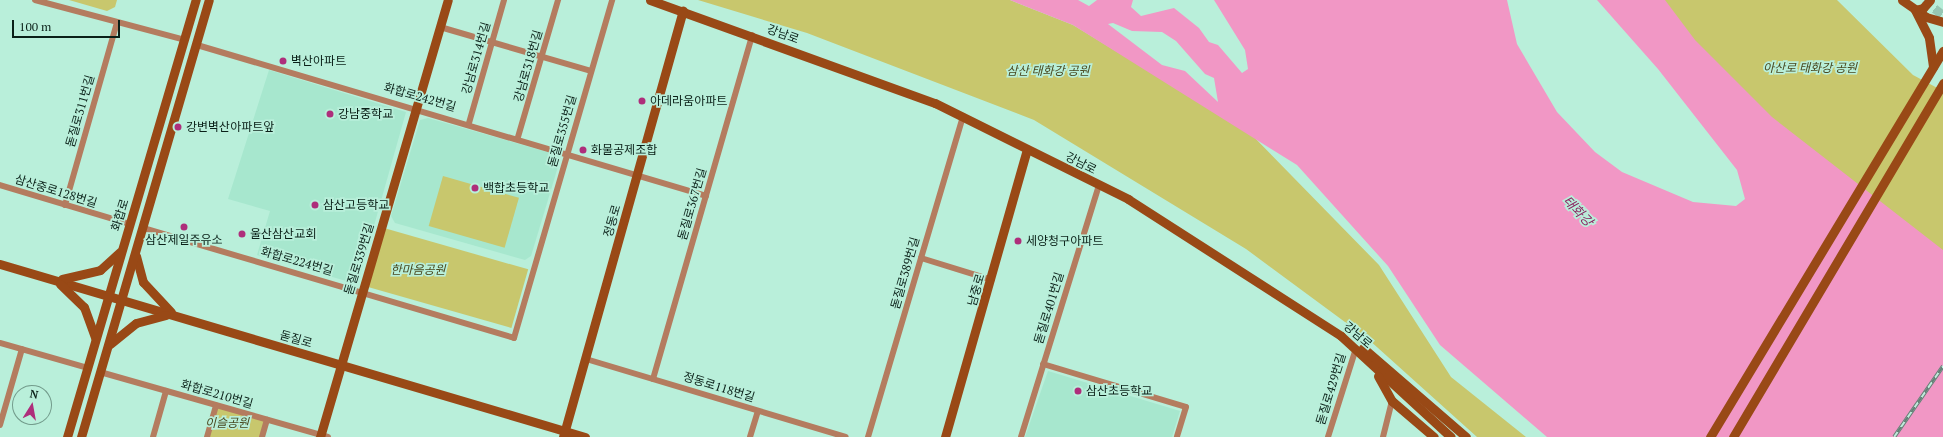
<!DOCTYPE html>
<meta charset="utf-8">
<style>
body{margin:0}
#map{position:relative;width:1943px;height:437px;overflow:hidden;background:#b9efda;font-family:"PT Serif","Noto Sans KR",serif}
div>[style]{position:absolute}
.built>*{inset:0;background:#a7e7ce}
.green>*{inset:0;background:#c8c76d;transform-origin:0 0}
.water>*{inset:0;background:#f197c5}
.secondary-tunnel>*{height:9px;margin-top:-4.5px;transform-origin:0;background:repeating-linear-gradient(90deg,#96c6b3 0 9px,transparent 0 13.5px)}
.street>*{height:6px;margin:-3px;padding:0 3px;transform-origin:3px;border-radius:3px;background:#b47c5f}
.secondary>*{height:9px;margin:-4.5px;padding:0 4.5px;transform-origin:4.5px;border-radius:4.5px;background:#994916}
.rail>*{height:3.5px;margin-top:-1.75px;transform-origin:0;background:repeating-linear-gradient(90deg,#b9efda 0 6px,#5f8476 0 12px);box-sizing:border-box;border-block:1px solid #5f8476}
.dots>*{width:11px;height:11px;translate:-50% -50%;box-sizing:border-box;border:2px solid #b9efda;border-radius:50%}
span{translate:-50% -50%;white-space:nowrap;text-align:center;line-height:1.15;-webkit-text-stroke:3.5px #b9efda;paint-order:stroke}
.street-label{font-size:12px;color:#0a2018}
.poi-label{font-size:12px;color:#0a2018}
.left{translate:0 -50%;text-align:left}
.park-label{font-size:12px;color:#49481f;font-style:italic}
.water-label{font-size:13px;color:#8b2461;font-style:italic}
.north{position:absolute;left:12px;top:385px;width:40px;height:40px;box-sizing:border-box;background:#b9efda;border:1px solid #739c8c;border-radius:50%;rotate:11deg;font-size:11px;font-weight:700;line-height:16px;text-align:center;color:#0a2018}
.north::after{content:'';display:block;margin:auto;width:14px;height:18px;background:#ae2e7b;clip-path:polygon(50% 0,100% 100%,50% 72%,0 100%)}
.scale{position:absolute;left:12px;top:20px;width:108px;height:18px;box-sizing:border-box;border:2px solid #0a2018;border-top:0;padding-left:5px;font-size:12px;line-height:14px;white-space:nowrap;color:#0a2018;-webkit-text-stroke:3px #b9efda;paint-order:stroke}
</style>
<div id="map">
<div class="built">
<div style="clip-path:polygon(269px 70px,406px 112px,359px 279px,353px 283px,257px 255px,270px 211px,228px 199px)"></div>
<div style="clip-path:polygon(428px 118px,558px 155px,560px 160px,531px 256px,525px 260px,395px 223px,391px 216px,420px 120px)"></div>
<div style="clip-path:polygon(1048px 371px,1180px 411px,1172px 437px,1025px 437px)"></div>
</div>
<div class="green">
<div style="clip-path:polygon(69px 0,117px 0,115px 7px,107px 11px)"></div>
<div style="clip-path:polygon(698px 0,1010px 0,1073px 25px,1249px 132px,1379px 265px,1451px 377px,1526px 437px,1477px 437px,1368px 339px,1246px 249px,1034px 120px,807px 33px)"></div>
<div style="clip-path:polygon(1657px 0,1837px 0,1913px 75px,1943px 91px,1943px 261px,1718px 78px)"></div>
<div style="left:443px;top:176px;width:79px;height:52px;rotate:16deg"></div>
<div style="left:384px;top:228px;width:150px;height:61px;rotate:16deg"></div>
<div style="clip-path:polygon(216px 405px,267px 420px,262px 437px,207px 437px)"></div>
</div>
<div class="water">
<div style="clip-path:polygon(evenodd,1010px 0,1078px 0,1089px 6px,1097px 0,1133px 0,1131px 7px,1141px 16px,1174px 8px,1199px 28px,1209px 42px,1218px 45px,1242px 73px,1248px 69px,1245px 50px,1214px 0,1507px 0,1517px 44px,1557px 112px,1595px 152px,1622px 172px,1693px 202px,1736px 206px,1745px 199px,1737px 170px,1658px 69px,1597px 0,1665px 0,1695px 40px,1772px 117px,1943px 250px,1943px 437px,1547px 437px,1440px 345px,1388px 266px,1297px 165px,1073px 25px,1010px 0,1113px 23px,1132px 31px,1162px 32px,1176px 41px,1205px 74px,1214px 78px,1218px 102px,1185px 71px,1162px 65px,1108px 24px,1113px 23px)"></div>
</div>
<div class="secondary-tunnel">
<div style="left:1924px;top:0;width:24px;rotate:38deg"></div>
</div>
<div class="street">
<div style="left:35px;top:0;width:155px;rotate:14.9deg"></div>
<div style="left:440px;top:27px;width:157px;rotate:16.2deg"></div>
<div style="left:197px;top:45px;width:531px;rotate:16.52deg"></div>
<div style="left:469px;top:123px;width:128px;rotate:-74.1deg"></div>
<div style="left:518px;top:137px;width:143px;rotate:-73.7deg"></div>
<div style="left:0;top:185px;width:136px;rotate:16.7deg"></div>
<div style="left:65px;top:205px;width:189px;rotate:-74.1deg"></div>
<div style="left:143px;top:228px;width:387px;rotate:16.5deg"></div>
<div style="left:514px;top:338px;width:352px;rotate:-73.8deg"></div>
<div style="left:921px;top:258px;width:74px;rotate:17.2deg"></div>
<div style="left:0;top:343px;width:91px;rotate:15.9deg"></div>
<div style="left:586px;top:359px;width:271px;rotate:16.7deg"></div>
<div style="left:1043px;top:364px;width:149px;rotate:16.7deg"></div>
<div style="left:1186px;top:407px;width:31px;rotate:107deg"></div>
<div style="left:100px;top:372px;width:237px;rotate:15.9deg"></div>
<div style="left:653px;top:379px;width:358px;rotate:-73.9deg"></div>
<div style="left:0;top:425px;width:79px;rotate:-73.9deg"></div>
<div style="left:153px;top:437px;width:48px;rotate:-74.2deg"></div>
<div style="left:207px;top:437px;width:33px;rotate:-74deg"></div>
<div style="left:262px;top:437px;width:18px;rotate:-74deg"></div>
<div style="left:750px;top:437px;width:27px;rotate:-73deg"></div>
<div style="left:868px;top:437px;width:335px;rotate:-73.5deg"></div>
<div style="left:1021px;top:437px;width:264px;rotate:-72.8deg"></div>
<div style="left:1328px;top:437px;width:93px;rotate:-72.5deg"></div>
<div style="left:1383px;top:437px;width:37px;rotate:-76deg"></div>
</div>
<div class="secondary">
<div style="left:650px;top:0;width:303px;rotate:19.9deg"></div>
<div style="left:935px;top:103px;width:216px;rotate:26.4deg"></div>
<div style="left:1128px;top:199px;width:253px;rotate:32.7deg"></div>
<div style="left:1341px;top:336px;width:149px;rotate:42.6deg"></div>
<div style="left:1902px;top:0;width:29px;rotate:35deg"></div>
<div style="left:1926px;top:17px;width:18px;rotate:16deg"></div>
<div style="left:1930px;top:0;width:11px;rotate:131deg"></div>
<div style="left:1923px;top:8px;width:8px;rotate:166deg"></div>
<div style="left:1915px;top:10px;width:31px;rotate:63deg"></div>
<div style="left:1929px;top:38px;width:29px;rotate:82deg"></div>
<div style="left:136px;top:256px;width:27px;rotate:75deg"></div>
<div style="left:143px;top:282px;width:41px;rotate:47deg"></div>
<div style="left:0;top:264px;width:610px;rotate:16.47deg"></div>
<div style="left:62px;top:279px;width:39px;rotate:-13deg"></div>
<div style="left:100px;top:270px;width:27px;rotate:-42deg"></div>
<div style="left:60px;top:284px;width:33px;rotate:44deg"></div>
<div style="left:84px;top:307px;width:33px;rotate:70deg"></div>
<div style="left:110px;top:344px;width:33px;rotate:-39deg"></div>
<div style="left:136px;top:323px;width:31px;rotate:-15deg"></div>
<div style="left:1363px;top:348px;width:136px;rotate:40.8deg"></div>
<div style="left:1378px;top:376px;width:29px;rotate:61deg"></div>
<div style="left:1392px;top:401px;width:55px;rotate:40.6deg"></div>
<div style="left:67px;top:437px;width:456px;rotate:-73.6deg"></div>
<div style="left:81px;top:437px;width:455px;rotate:-73.7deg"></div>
<div style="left:320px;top:437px;width:455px;rotate:-73.7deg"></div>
<div style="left:563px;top:437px;width:443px;rotate:-74.3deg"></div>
<div style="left:945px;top:437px;width:299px;rotate:-74.1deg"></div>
<div style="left:1710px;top:437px;width:451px;rotate:-58.9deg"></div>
<div style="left:1733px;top:437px;width:412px;rotate:-59.3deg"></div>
</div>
<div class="rail">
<div style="left:1894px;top:437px;width:86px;rotate:-55.4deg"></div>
</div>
<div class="dots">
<div style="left:283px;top:61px;background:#ae2e7b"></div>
<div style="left:642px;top:101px;background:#ae2e7b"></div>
<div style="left:330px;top:114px;background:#ae2e7b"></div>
<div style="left:178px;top:127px;background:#ae2e7b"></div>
<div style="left:583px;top:150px;background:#ae2e7b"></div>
<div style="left:475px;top:188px;background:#ae2e7b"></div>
<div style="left:315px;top:205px;background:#ae2e7b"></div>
<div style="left:184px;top:227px;background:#ae2e7b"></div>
<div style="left:242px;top:234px;background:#ae2e7b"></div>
<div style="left:1018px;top:241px;background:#ae2e7b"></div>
<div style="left:1078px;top:391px;background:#ae2e7b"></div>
</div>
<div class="street-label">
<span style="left:783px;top:34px;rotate:20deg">강남로</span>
<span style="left:476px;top:58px;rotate:-74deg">강남로314번길</span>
<span style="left:528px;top:66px;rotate:-74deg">강남로318번길</span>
<span style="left:420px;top:97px;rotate:16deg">화합로242번길</span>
<span style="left:80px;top:111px;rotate:-74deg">돋질로311번길</span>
<span style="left:562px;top:131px;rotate:-74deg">돋질로355번길</span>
<span style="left:1081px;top:163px;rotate:27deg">강남로</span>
<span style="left:56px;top:191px;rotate:17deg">삼산중로128번길</span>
<span style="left:692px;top:204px;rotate:-74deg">돋질로367번길</span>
<span style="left:120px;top:215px;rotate:-73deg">화합로</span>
<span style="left:612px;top:221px;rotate:-74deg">정동로</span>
<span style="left:359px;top:259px;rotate:-73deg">돋질로339번길</span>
<span style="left:297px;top:261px;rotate:16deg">화합로224번길</span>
<span style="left:905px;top:273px;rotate:-74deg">돋질로389번길</span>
<span style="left:976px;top:290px;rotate:-74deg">남중로</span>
<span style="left:1049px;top:308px;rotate:-73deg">돋질로401번길</span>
<span style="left:1358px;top:335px;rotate:40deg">강남로</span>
<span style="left:296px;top:339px;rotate:16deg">돋질로</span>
<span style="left:719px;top:387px;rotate:17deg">정동로118번길</span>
<span style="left:1331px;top:389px;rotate:-73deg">돋질로429번길</span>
<span style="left:217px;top:394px;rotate:16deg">화합로210번길</span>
</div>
<div class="poi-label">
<span class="left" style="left:291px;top:61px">벽산아파트</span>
<span class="left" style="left:650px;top:101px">아데라움아파트</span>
<span class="left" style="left:338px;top:114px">강남중학교</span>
<span class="left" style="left:186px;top:127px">강변벽산아파트앞</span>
<span class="left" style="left:591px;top:150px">화물공제조합</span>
<span class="left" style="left:483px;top:188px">백합초등학교</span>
<span class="left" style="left:323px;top:205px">삼산고등학교</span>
<span class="left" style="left:250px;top:234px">울산삼산교회</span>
<span style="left:184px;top:240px">삼산제일주유소</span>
<span class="left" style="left:1026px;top:241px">세양청구아파트</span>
<span class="left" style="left:1086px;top:391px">삼산초등학교</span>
</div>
<div class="park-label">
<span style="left:1810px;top:68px">아산로 태화강 공원</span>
<span style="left:1048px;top:71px">삼산 태화강 공원</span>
<span style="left:418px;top:270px">한마음공원</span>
<span style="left:227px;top:423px">이슬공원</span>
</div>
<div class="water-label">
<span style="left:1578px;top:211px;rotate:46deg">태화강</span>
</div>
<div class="north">N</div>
<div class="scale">100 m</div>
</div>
